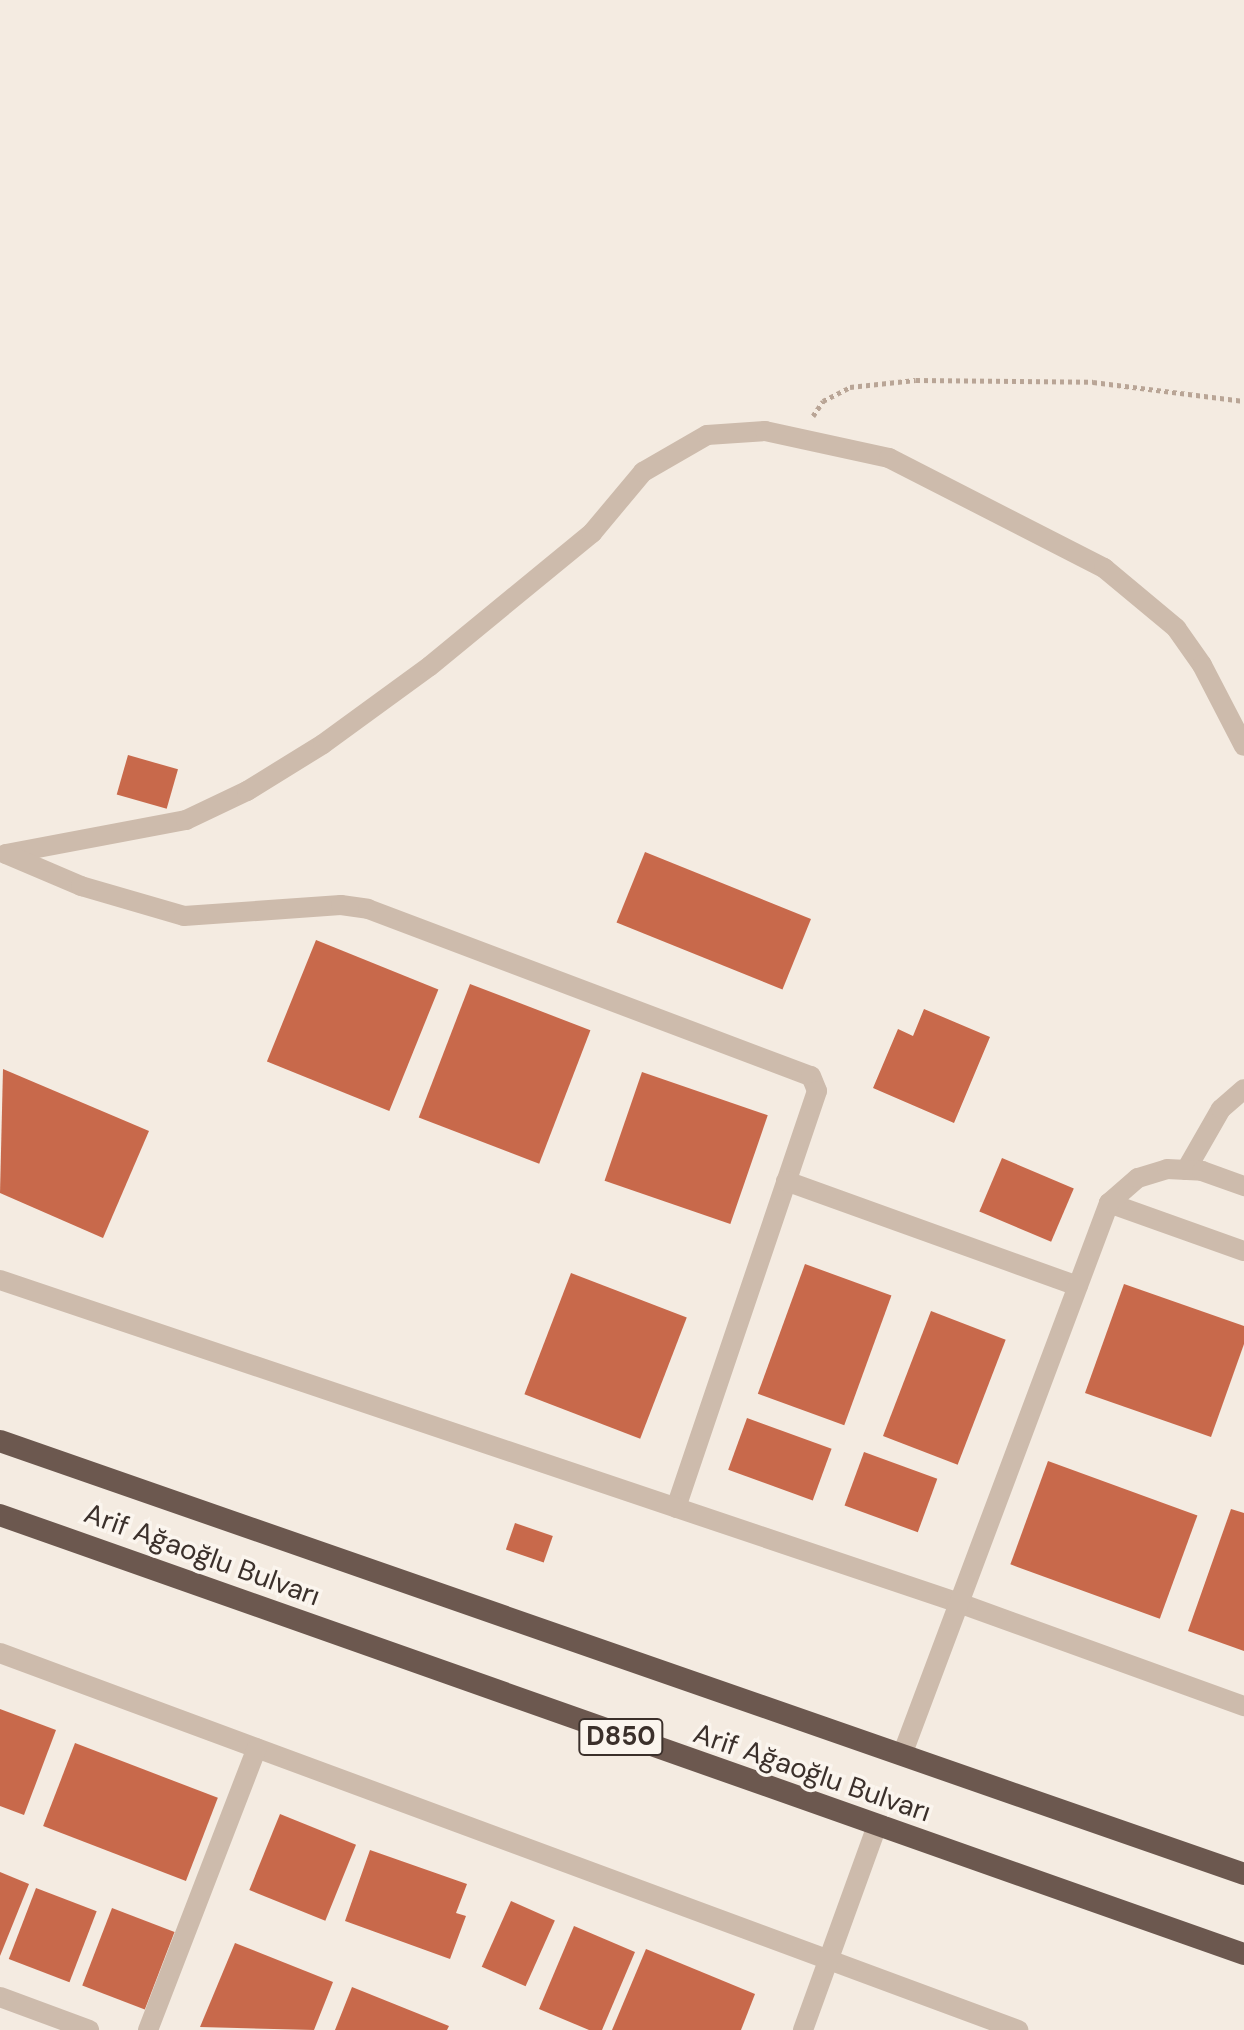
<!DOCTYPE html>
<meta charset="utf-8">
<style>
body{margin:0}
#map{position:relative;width:1244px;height:2030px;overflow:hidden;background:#f4ebe1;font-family:"DM Sans",sans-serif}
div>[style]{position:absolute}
.building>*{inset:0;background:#c8694b;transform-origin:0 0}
.path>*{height:5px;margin-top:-2.5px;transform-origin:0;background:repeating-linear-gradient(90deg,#b9a596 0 4px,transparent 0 8px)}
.minor>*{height:20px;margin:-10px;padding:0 10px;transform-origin:10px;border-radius:10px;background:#cdbbac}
.trunk>*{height:22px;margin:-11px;padding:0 11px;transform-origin:11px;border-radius:11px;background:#6c584f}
span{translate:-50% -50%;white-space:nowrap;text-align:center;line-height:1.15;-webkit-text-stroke:7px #fbf5ee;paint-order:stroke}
.shield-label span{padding:2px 6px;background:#fbf5ee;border:2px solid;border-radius:6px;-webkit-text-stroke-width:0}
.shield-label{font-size:26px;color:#3b302b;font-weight:700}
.street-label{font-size:28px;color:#3b302b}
</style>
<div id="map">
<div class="building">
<div style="left:128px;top:755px;width:52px;height:41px;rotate:16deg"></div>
<div style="left:645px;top:852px;width:179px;height:76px;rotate:22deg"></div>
<div style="left:316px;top:940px;width:132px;height:131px;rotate:22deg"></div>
<div style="left:470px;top:984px;width:129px;height:143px;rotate:21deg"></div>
<div style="clip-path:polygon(924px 1009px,990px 1037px,954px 1123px,873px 1088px,898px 1029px,913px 1036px)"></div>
<div style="clip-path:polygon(3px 1069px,149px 1131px,103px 1238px,0 1193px)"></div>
<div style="left:642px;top:1072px;width:133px;height:115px;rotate:19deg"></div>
<div style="left:1002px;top:1158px;width:78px;height:58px;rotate:23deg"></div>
<div style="left:805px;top:1264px;width:92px;height:138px;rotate:20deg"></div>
<div style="left:571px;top:1273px;width:124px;height:130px;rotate:21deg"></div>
<div style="clip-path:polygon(1124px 1284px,1244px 1326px,1244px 1344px,1211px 1437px,1085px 1393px)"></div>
<div style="left:931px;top:1311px;width:80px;height:134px;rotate:21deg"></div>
<div style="left:747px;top:1418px;width:90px;height:55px;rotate:20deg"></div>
<div style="left:864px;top:1452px;width:78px;height:57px;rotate:20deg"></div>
<div style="left:1048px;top:1461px;width:159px;height:110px;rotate:20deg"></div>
<div style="clip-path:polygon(1231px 1509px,1244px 1513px,1244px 1651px,1188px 1631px)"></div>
<div style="left:515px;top:1523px;width:40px;height:28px;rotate:19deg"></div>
<div style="clip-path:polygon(0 1709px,56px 1730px,24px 1815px,0 1806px)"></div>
<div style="left:75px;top:1743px;width:153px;height:89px;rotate:21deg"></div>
<div style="left:280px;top:1814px;width:82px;height:82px;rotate:22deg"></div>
<div style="clip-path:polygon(370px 1850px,467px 1884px,456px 1913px,466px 1916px,450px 1959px,345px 1921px)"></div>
<div style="clip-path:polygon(0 1872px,29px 1884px,0 1956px)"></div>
<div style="left:36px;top:1888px;width:65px;height:76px;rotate:21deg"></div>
<div style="left:511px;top:1901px;width:48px;height:72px;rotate:24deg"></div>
<div style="left:112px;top:1908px;width:67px;height:83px;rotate:21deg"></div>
<div style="clip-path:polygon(574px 1926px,635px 1952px,602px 2030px,589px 2030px,539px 2009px)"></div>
<div style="clip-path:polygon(235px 1943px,333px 1982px,314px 2030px,200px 2027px)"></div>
<div style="clip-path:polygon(646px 1949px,755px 1994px,741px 2030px,612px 2030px)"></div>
<div style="clip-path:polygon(352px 1987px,449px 2026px,447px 2030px,335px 2030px)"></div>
</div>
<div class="path">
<div style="left:813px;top:416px;width:18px;rotate:-56deg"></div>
<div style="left:823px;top:401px;width:30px;rotate:-27deg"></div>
<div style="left:850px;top:387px;width:66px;rotate:-6.1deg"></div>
<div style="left:916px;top:380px;width:177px;rotate:0.6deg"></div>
<div style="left:1093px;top:382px;width:152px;rotate:7.2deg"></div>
</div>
<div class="minor">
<div style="left:6px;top:854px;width:183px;rotate:-10.7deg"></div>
<div style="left:186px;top:820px;width:68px;rotate:-25.4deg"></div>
<div style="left:247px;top:791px;width:89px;rotate:-31.7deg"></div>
<div style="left:323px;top:744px;width:132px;rotate:-36.1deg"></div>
<div style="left:430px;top:666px;width:210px;rotate:-39.4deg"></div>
<div style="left:592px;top:533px;width:80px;rotate:-50.1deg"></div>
<div style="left:643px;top:472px;width:74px;rotate:-30deg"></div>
<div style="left:707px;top:435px;width:58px;rotate:-3.9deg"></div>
<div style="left:765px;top:431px;width:127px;rotate:12.3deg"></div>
<div style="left:889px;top:458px;width:242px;rotate:27.1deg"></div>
<div style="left:1104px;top:568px;width:94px;rotate:39.8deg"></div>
<div style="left:1176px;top:628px;width:45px;rotate:54.9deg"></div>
<div style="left:1202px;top:665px;width:91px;rotate:62.6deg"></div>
<div style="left:6px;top:854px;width:82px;rotate:23.1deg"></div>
<div style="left:81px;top:886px;width:107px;rotate:16.2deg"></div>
<div style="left:184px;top:916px;width:157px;rotate:-4deg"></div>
<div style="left:341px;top:905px;width:27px;rotate:8deg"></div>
<div style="left:368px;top:909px;width:473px;rotate:20.7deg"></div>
<div style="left:811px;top:1076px;width:16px;rotate:68deg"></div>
<div style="left:817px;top:1091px;width:440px;rotate:108.7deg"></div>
<div style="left:1186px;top:1170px;width:70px;rotate:-60.2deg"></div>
<div style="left:1221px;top:1109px;width:30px;rotate:-41deg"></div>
<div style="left:786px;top:1181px;width:310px;rotate:19.8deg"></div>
<div style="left:1109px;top:1203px;width:143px;rotate:19.6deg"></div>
<div style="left:0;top:1280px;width:1012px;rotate:18.61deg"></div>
<div style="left:959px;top:1603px;width:303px;rotate:19.9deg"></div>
<div style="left:0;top:1653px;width:1086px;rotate:20.32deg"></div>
<div style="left:902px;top:1755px;width:590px;rotate:-69.44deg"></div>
<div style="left:1109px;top:1203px;width:38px;rotate:-41deg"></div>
<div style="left:1138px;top:1178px;width:30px;rotate:-17deg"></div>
<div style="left:1167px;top:1169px;width:35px;rotate:3deg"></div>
<div style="left:1202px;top:1171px;width:45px;rotate:19.7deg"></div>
<div style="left:0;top:1997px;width:95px;rotate:20.3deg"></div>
<div style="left:148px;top:2030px;width:302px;rotate:-68.9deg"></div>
<div style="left:803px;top:2030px;width:215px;rotate:-70.1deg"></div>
</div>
<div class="trunk">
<div style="left:0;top:1441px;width:1317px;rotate:19.19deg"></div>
<div style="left:0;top:1515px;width:1319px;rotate:19.44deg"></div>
</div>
<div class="shield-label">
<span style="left:621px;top:1737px">D850</span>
</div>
<div class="street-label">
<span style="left:202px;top:1555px;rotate:20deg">Arif Ağaoğlu Bulvarı</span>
<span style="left:812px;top:1773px;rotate:19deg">Arif Ağaoğlu Bulvarı</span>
</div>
</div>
